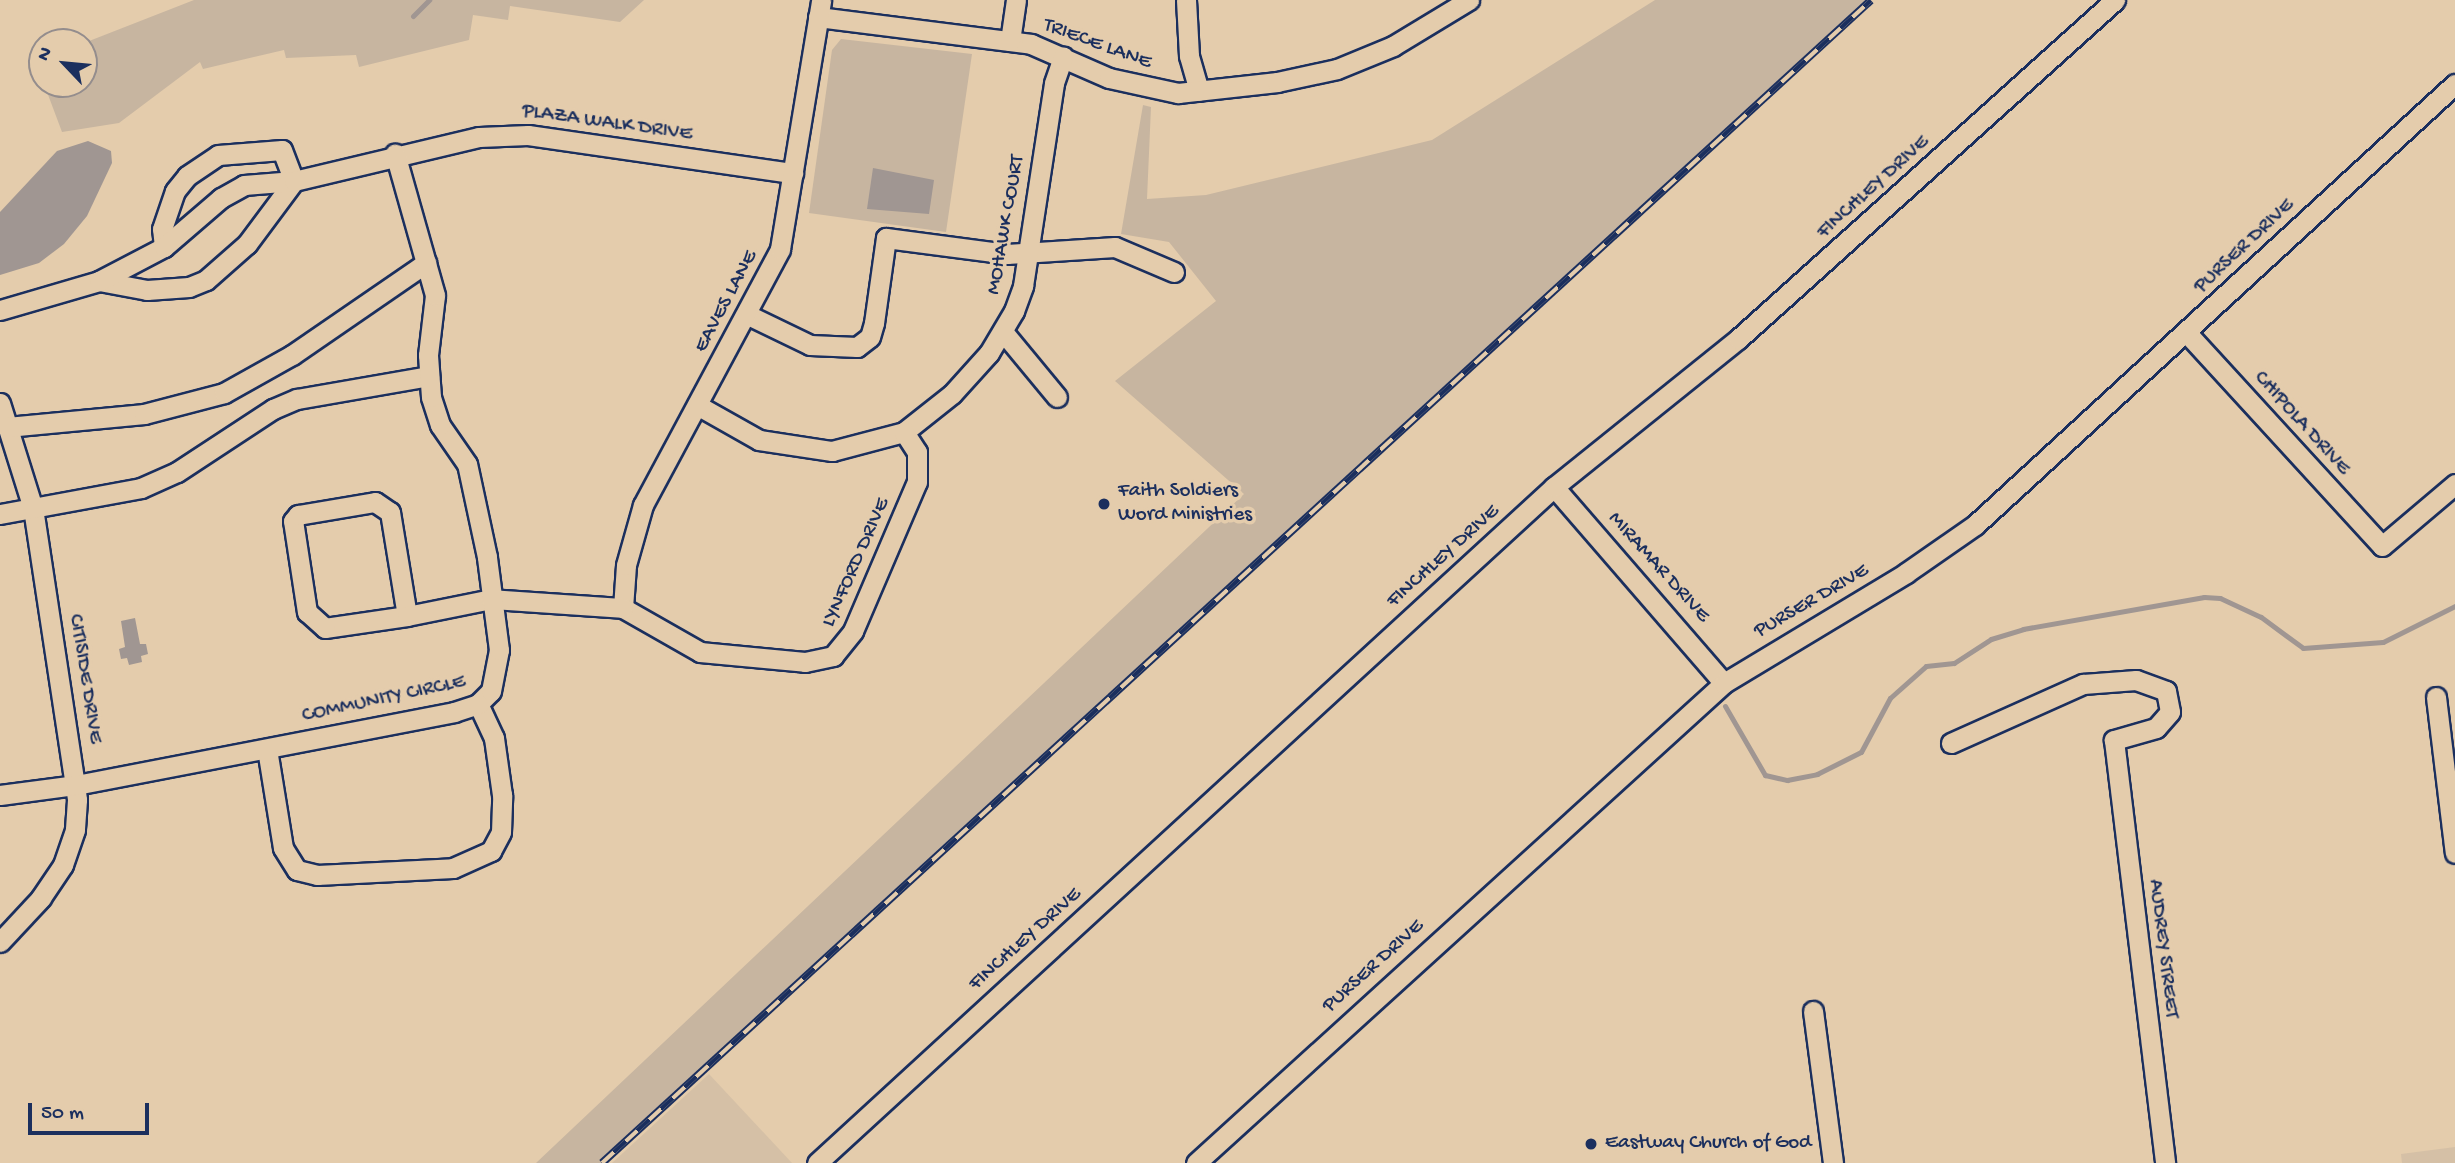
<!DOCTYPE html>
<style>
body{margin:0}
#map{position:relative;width:2455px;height:1163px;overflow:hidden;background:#e4ccac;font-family:"Gochi Hand",sans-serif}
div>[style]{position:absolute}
.built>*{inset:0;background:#d5c0a6}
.green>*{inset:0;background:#c7b5a0}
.water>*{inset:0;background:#a09692}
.stream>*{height:5px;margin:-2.5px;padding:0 2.5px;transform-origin:2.5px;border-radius:2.5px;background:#a09692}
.roads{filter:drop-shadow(2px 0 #1b2f5e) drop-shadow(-2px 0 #1b2f5e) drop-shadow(0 2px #1b2f5e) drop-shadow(0 -2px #1b2f5e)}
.minor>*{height:19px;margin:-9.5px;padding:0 9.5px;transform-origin:9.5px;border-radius:9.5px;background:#e4ccac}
.rail>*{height:8px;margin-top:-4px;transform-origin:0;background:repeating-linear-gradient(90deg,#e4ccac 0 16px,#1b2f5e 0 32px);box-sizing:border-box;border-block:2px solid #1b2f5e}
.dots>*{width:19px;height:19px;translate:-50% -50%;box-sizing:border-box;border:4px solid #e4ccac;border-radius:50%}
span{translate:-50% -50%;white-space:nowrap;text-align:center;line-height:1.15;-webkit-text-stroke:7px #e4ccac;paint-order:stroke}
.street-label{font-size:21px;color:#1b2f5e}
.poi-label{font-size:21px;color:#1b2f5e}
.left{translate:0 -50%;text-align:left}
.north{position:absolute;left:28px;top:28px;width:70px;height:70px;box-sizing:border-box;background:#e4ccac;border:2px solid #948d8d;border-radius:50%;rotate:296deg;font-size:19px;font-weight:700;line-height:28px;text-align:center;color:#1b2f5e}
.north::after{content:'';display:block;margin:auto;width:24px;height:32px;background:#1b2f5e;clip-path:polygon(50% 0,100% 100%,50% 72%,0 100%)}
.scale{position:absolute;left:28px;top:1103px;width:121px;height:32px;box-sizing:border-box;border:4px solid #1b2f5e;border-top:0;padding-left:9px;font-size:21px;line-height:24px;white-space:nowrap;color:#1b2f5e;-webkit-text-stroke:5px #e4ccac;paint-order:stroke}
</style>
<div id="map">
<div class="built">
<div style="clip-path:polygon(709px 1074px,792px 1163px,612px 1163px)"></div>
<div style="clip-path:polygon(2455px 1147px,2455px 1163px,2402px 1163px,2401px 1154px)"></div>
</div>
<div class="green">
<div style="clip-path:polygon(194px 0,644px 0,620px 22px,510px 6px,508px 20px,473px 15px,469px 40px,359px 67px,356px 55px,286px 58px,284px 50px,203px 69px,200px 62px,119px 123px,62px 132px,44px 84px,84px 84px,84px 43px)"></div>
<div style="clip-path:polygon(1655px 0,1868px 0,601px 1163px,536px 1163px,1244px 494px,1115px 381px,1216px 301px,1169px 242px,1121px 234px,1143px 105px,1151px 107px,1147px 199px,1206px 195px,1432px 140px)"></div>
<div style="clip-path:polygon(841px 39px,972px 54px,946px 232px,809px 213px,832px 50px)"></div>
</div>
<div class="water">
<div style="clip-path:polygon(88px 141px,111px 151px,112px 163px,87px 216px,64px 244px,39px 263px,0 275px,0 212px,57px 151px)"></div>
<div style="clip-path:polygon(873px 168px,934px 180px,929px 214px,867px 209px)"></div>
<div style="clip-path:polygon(135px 618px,140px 644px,146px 644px,148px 654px,141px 656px,142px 662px,129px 665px,127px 658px,121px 659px,119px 649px,125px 647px,121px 621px)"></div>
</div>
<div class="stream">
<div style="left:413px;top:16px;width:23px;rotate:-45deg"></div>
<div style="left:1725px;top:706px;width:80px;rotate:59.9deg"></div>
<div style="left:1765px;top:775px;width:23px;rotate:13deg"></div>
<div style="left:1787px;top:780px;width:31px;rotate:-11deg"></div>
<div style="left:1817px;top:774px;width:49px;rotate:-26.6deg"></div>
<div style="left:1861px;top:752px;width:61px;rotate:-61.8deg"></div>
<div style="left:1890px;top:698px;width:48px;rotate:-41.6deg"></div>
<div style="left:1926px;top:666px;width:28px;rotate:-6deg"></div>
<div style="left:1954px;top:663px;width:44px;rotate:-33deg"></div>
<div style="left:1991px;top:639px;width:34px;rotate:-17deg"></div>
<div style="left:2023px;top:629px;width:184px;rotate:-10deg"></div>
<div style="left:2204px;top:597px;width:16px;rotate:4deg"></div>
<div style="left:2220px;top:598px;width:45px;rotate:24.9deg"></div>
<div style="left:2261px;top:617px;width:52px;rotate:36.4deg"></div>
<div style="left:2303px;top:648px;width:80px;rotate:-4.3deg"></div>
<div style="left:2383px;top:642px;width:80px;rotate:-26.6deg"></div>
</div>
<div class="roads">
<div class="minor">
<div style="left:1186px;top:0;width:56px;rotate:86.9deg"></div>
<div style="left:1189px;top:56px;width:36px;rotate:74deg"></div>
<div style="left:818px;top:17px;width:215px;rotate:7.2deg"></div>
<div style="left:1031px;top:44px;width:85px;rotate:23.6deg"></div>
<div style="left:1109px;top:78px;width:71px;rotate:12.3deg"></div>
<div style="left:1178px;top:93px;width:100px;rotate:-6.3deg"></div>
<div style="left:1277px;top:82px;width:61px;rotate:-12.2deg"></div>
<div style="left:1337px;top:69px;width:61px;rotate:-22.3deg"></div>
<div style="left:1393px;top:46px;width:89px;rotate:-31.2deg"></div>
<div style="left:1010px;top:41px;width:41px;rotate:-81.7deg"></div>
<div style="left:164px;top:247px;width:18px;rotate:-96deg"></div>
<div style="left:162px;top:229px;width:40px;rotate:-71.1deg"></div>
<div style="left:175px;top:191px;width:19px;rotate:-51deg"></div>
<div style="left:187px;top:176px;width:37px;rotate:-34deg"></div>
<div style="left:218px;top:155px;width:64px;rotate:-4.5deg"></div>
<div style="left:282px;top:150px;width:33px;rotate:69deg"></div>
<div style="left:99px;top:281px;width:49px;rotate:10.6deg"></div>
<div style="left:147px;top:290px;width:42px;rotate:-4.1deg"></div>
<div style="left:189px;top:287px;width:18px;rotate:-22deg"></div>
<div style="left:206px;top:280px;width:55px;rotate:-41.3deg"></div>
<div style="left:247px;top:244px;width:79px;rotate:-53.3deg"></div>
<div style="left:0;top:310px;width:103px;rotate:-16.3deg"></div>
<div style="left:99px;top:281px;width:73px;rotate:-27.6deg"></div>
<div style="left:164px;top:247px;width:75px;rotate:-40.7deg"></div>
<div style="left:221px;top:198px;width:26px;rotate:-29deg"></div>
<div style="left:244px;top:185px;width:50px;rotate:-4.6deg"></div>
<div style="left:294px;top:181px;width:190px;rotate:-13.4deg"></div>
<div style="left:479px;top:137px;width:49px;rotate:-2.3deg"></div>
<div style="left:528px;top:135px;width:268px;rotate:8.2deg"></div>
<div style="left:748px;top:315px;width:69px;rotate:25.8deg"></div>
<div style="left:810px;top:345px;width:47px;rotate:2.4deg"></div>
<div style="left:857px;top:347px;width:16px;rotate:-38deg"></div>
<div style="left:870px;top:337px;width:15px;rotate:-74deg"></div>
<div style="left:874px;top:323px;width:86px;rotate:-82deg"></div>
<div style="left:886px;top:238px;width:122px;rotate:7.5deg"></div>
<div style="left:1007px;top:254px;width:108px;rotate:-3.7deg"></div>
<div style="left:1115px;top:247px;width:64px;rotate:23deg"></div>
<div style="left:2186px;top:332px;width:290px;rotate:47.5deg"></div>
<div style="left:2382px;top:546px;width:96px;rotate:-40.3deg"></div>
<div style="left:1004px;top:333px;width:83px;rotate:50.4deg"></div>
<div style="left:0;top:403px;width:110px;rotate:72.6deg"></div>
<div style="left:33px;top:508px;width:295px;rotate:81.4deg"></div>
<div style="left:77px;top:800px;width:30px;rotate:94deg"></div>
<div style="left:75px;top:830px;width:37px;rotate:109deg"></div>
<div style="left:63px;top:865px;width:40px;rotate:124deg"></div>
<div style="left:41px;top:898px;width:60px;rotate:133deg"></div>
<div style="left:697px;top:405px;width:71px;rotate:29.4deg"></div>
<div style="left:759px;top:440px;width:74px;rotate:8.6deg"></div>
<div style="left:832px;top:451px;width:74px;rotate:-14.8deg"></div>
<div style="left:904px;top:432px;width:61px;rotate:-38.4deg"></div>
<div style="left:952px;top:394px;width:55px;rotate:-47.9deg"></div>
<div style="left:989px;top:353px;width:49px;rotate:-59.2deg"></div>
<div style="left:1014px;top:311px;width:27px;rotate:-70deg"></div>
<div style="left:1023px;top:286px;width:205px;rotate:-81.3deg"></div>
<div style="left:1054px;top:83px;width:28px;rotate:-71deg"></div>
<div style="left:7px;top:427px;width:138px;rotate:-5.4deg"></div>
<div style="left:144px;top:414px;width:83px;rotate:-14.7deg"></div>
<div style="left:224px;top:393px;width:78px;rotate:-29.2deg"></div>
<div style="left:292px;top:355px;width:163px;rotate:-34.5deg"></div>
<div style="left:1554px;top:487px;width:259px;rotate:49.1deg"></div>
<div style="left:375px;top:502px;width:18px;rotate:34deg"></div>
<div style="left:390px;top:512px;width:105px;rotate:80.7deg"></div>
<div style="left:407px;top:616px;width:83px;rotate:171.7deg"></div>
<div style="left:325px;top:628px;width:24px;rotate:-138deg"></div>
<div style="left:307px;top:612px;width:92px;rotate:-98.7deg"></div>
<div style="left:293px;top:521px;width:8px;rotate:-50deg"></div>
<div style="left:298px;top:515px;width:78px;rotate:-9.6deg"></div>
<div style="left:0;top:514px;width:143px;rotate:-10.4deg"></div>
<div style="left:141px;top:488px;width:39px;rotate:-24deg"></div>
<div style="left:177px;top:472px;width:115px;rotate:-33.3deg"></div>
<div style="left:273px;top:409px;width:26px;rotate:-23deg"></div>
<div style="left:297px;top:399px;width:134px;rotate:-9.9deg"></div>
<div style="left:623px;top:608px;width:43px;rotate:-86deg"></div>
<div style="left:626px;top:565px;width:62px;rotate:-74.2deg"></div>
<div style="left:643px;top:505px;width:290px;rotate:-61.8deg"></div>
<div style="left:780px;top:249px;width:252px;rotate:-80.6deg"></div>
<div style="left:623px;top:608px;width:89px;rotate:29.7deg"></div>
<div style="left:700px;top:652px;width:105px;rotate:5.4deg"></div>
<div style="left:805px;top:662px;width:29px;rotate:-12deg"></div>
<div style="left:833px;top:656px;width:32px;rotate:-51deg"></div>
<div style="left:853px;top:631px;width:162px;rotate:-66.8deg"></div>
<div style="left:917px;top:482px;width:30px;rotate:-90deg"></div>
<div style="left:917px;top:452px;width:24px;rotate:-123deg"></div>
<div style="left:407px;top:616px;width:86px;rotate:-11.4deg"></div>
<div style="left:491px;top:599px;width:132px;rotate:3.9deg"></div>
<div style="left:2436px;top:697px;width:157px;rotate:83.1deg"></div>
<div style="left:1951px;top:743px;width:145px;rotate:-24.1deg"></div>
<div style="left:2083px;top:684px;width:53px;rotate:-4.3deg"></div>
<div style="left:2136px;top:680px;width:32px;rotate:20deg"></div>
<div style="left:2166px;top:691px;width:21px;rotate:79deg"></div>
<div style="left:2170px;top:712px;width:21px;rotate:131deg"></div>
<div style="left:2156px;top:728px;width:44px;rotate:164.1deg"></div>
<div style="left:2114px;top:740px;width:426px;rotate:83.1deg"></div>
<div style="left:267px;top:749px;width:100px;rotate:80.8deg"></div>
<div style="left:283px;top:848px;width:26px;rotate:58deg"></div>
<div style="left:297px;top:870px;width:21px;rotate:14deg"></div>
<div style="left:317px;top:875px;width:136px;rotate:-2.9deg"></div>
<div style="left:453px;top:868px;width:42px;rotate:-24.1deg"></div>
<div style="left:491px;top:851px;width:21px;rotate:-62deg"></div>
<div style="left:501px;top:832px;width:37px;rotate:-88deg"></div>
<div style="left:502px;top:795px;width:58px;rotate:-98deg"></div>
<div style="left:494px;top:738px;width:38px;rotate:-115deg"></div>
<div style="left:0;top:795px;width:77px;rotate:-7.5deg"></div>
<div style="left:76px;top:785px;width:385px;rotate:-10.9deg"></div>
<div style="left:454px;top:712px;width:25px;rotate:-18deg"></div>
<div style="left:478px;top:704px;width:18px;rotate:-45deg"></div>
<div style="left:491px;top:691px;width:42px;rotate:-79deg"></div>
<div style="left:499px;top:650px;width:94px;rotate:-97.4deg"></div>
<div style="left:487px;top:557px;width:95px;rotate:-102.1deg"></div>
<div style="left:467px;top:464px;width:47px;rotate:-124.7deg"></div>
<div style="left:440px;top:425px;width:29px;rotate:-108deg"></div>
<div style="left:431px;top:397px;width:42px;rotate:-94.1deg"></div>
<div style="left:428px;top:355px;width:60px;rotate:-83.3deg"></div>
<div style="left:435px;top:295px;width:147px;rotate:-105.8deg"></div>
<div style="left:1813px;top:1011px;width:153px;rotate:82.5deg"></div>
<div style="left:817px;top:1163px;width:1000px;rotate:-42.53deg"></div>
<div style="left:1554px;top:487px;width:236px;rotate:-38.8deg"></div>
<div style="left:1738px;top:339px;width:507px;rotate:-41.96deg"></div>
<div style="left:1196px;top:1163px;width:714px;rotate:-42.27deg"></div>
<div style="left:1724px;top:683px;width:213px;rotate:-31.1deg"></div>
<div style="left:1906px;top:573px;width:84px;rotate:-34.8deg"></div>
<div style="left:1975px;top:525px;width:652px;rotate:-42.58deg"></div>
</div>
</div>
<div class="rail">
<div style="left:602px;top:1163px;width:1721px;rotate:-42.5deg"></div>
</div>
<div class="dots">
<div style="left:1104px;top:504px;background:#1b2f5e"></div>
<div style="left:1591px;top:1144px;background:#1b2f5e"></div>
</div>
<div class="street-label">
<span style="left:1097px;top:45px;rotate:20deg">TRIECE LANE</span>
<span style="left:607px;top:124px;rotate:8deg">PLAZA WALK DRIVE</span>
<span style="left:1874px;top:188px;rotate:-42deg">FINCHLEY DRIVE</span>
<span style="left:1007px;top:225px;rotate:-80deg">MOHAWK COURT</span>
<span style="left:2245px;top:247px;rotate:-43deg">PURSER DRIVE</span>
<span style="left:727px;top:302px;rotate:-62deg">EAVES LANE</span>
<span style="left:2301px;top:424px;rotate:48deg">CHIPOLA DRIVE</span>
<span style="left:1444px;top:557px;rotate:-42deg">FINCHLEY DRIVE</span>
<span style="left:857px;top:563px;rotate:-66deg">LYNFORD DRIVE</span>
<span style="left:1658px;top:568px;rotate:48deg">MIRAMAR DRIVE</span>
<span style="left:1812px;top:602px;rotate:-30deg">PURSER DRIVE</span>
<span style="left:84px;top:679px;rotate:81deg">CITISIDE DRIVE</span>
<span style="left:384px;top:700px;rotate:-12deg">COMMUNITY CIRCLE</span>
<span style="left:1026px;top:940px;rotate:-42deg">FINCHLEY DRIVE</span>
<span style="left:2162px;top:949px;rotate:83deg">AUDREY STREET</span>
<span style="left:1374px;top:967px;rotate:-42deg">PURSER DRIVE</span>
</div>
<div class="poi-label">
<span class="left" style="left:1118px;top:504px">Faith Soldiers<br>Word Ministries</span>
<span class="left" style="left:1605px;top:1144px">Eastway Church of God</span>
</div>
<div class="north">N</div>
<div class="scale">50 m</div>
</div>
